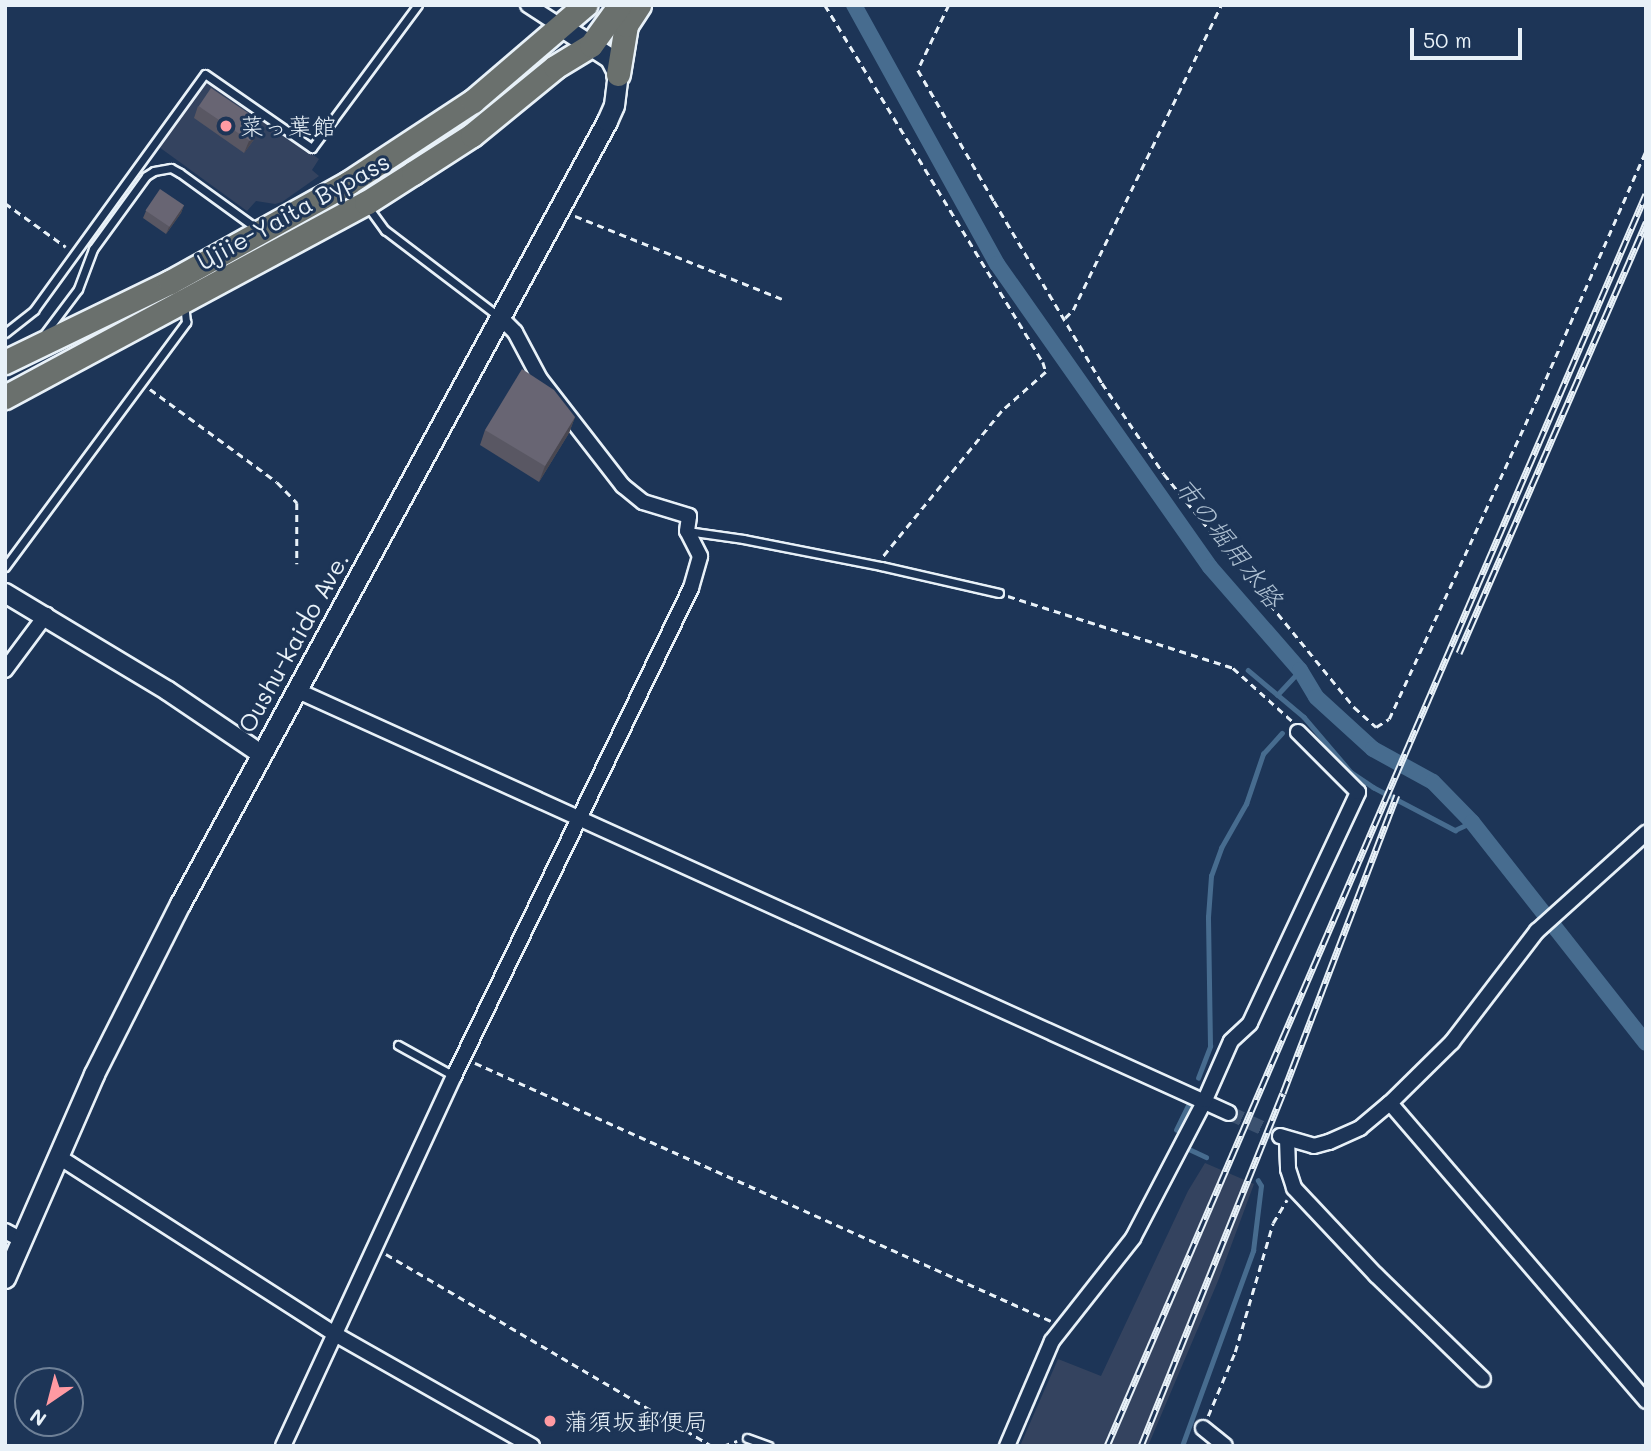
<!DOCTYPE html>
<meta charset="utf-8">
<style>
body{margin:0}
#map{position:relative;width:1651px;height:1451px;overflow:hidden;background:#1d3557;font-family:Mali,"Klee One",sans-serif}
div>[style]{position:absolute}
.built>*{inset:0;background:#34435f}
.stream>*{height:4.5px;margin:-2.25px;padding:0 2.25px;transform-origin:2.25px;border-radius:2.25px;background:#476c8f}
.canal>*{height:16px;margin:-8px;padding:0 8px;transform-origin:8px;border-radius:8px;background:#476c8f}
.minor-tunnel>*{height:14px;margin-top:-7px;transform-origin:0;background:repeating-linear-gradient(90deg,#3b516f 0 14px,transparent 0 21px)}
.path>*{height:2.5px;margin-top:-1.25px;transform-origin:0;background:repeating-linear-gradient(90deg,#e8f1f8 0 7px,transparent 0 12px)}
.roads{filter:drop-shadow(2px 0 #e8f1f8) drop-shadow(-2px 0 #e8f1f8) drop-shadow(0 2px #e8f1f8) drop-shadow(0 -2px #e8f1f8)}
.service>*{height:7px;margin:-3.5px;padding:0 3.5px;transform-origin:3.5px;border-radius:3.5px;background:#1d3557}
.minor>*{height:14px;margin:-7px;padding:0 7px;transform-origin:7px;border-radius:7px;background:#1d3557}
.tertiary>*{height:18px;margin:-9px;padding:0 9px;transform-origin:9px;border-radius:9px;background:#1d3557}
.secondary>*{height:19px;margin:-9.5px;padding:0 9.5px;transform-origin:9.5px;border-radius:9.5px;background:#1d3557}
.trunk>*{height:23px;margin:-11.5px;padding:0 11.5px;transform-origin:11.5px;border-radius:11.5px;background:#6a706d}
.rail>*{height:7px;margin-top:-3.5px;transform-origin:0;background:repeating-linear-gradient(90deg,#1d3557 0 13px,#e8f1f8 0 26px);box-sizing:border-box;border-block:2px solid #e8f1f8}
.wall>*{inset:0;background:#595763}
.shaded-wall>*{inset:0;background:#494750}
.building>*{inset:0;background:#686573;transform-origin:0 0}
.dots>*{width:19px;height:19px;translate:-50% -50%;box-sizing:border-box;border:4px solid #1d3557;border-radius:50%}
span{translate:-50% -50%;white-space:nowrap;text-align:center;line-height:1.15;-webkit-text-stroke:6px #1d3557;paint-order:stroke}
.poi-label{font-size:24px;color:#e8f1f8}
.left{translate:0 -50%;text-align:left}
.street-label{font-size:24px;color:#e8f1f8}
.water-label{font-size:26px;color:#b0c2d3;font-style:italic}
.frame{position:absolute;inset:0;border:7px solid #e8f1f8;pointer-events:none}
.north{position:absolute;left:14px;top:1367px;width:70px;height:70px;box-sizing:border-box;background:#1d3557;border:2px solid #6e8097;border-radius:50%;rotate:215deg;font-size:19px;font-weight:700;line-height:28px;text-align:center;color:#e8f1f8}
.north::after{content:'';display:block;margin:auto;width:24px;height:32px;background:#ff9aa2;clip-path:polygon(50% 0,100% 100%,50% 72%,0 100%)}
.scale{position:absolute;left:1410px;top:28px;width:112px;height:32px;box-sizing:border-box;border:4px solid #e8f1f8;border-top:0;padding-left:9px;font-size:21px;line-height:24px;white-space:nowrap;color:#e8f1f8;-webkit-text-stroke:5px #1d3557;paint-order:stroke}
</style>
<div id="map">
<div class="built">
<div style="clip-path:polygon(207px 81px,319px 159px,312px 170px,319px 176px,282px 202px,275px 204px,256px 201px,247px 211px,159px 147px)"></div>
<div style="clip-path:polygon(1205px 1163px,1254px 1184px,1218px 1281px,1148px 1446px,1020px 1446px,1058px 1359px,1101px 1376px,1188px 1191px)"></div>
</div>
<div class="stream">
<div style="left:1248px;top:670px;width:73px;rotate:40deg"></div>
<div style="left:1304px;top:717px;width:72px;rotate:49.5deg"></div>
<div style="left:1351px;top:772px;width:27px;rotate:34deg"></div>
<div style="left:1373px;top:787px;width:93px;rotate:27.7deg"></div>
<div style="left:1455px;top:830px;width:19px;rotate:-25deg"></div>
<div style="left:1277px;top:695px;width:34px;rotate:-47deg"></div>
<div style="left:1198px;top:1078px;width:34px;rotate:-69deg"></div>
<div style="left:1210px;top:1046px;width:129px;rotate:-90.9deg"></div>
<div style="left:1208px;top:917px;width:41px;rotate:-85.8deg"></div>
<div style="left:1211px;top:876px;width:30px;rotate:-70deg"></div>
<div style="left:1221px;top:848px;width:51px;rotate:-60.4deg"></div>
<div style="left:1246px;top:804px;width:53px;rotate:-71.2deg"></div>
<div style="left:1263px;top:754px;width:28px;rotate:-48deg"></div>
<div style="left:1176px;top:1130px;width:32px;rotate:-64deg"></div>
<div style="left:1189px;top:1149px;width:19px;rotate:25deg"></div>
<div style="left:1182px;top:1446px;width:208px;rotate:-70deg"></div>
<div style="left:1253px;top:1251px;width:65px;rotate:-83deg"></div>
<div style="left:1261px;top:1186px;width:6px;rotate:-121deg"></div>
</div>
<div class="canal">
<div style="left:854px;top:5px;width:296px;rotate:61.1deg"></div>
<div style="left:997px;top:264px;width:370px;rotate:54.9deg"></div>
<div style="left:1210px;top:567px;width:137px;rotate:48.9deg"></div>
<div style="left:1300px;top:670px;width:31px;rotate:59deg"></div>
<div style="left:1316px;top:697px;width:77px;rotate:42.4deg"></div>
<div style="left:1373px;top:749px;width:68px;rotate:28.8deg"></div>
<div style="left:1433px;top:782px;width:56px;rotate:45.7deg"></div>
<div style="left:1472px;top:822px;width:281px;rotate:51.8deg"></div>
</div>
<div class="minor-tunnel">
<div style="left:1229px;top:1113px;width:56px;rotate:24.3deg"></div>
</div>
<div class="path">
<div style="left:825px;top:5px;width:418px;rotate:58.6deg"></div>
<div style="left:1043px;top:362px;width:10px;rotate:73deg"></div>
<div style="left:1046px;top:372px;width:59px;rotate:138.4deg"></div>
<div style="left:1002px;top:411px;width:188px;rotate:129.2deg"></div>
<div style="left:949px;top:5px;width:72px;rotate:115.5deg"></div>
<div style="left:918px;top:70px;width:151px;rotate:59.9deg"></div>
<div style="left:994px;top:201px;width:212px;rotate:59.3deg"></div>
<div style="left:1102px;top:383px;width:110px;rotate:55.7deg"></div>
<div style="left:1164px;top:474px;width:301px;rotate:50.8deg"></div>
<div style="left:1354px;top:707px;width:30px;rotate:42deg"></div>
<div style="left:1376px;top:727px;width:15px;rotate:-32deg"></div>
<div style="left:1389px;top:719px;width:350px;rotate:-65.2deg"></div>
<div style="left:1536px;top:401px;width:274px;rotate:-66.3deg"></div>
<div style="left:5px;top:203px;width:75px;rotate:35.8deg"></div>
<div style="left:575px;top:216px;width:223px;rotate:21.8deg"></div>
<div style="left:1065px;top:318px;width:11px;rotate:-45deg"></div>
<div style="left:1073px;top:310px;width:339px;rotate:-64.1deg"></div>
<div style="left:150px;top:389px;width:157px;rotate:36.2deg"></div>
<div style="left:277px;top:482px;width:29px;rotate:46deg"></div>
<div style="left:297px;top:503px;width:61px;rotate:90deg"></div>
<div style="left:1008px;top:596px;width:236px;rotate:17.7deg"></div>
<div style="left:1233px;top:668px;width:79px;rotate:41.9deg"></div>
<div style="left:475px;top:1063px;width:631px;rotate:24.13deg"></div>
<div style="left:386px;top:1254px;width:378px;rotate:30.5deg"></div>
<div style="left:1208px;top:1416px;width:69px;rotate:-67.1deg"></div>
<div style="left:1235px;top:1352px;width:134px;rotate:-73.6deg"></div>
<div style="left:1273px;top:1223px;width:27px;rotate:-59deg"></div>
<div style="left:723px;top:1446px;width:15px;rotate:-20deg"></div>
</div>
<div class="roads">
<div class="service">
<div style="left:368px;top:207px;width:29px;rotate:54deg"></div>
<div style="left:385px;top:230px;width:142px;rotate:37.3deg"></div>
<div style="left:5px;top:333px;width:37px;rotate:-38deg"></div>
<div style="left:34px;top:310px;width:291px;rotate:-54.1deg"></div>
<div style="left:205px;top:74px;width:130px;rotate:34.7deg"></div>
<div style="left:312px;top:148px;width:178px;rotate:-53.5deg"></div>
<div style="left:45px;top:333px;width:55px;rotate:-53.1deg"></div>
<div style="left:78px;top:289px;width:43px;rotate:-69.4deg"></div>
<div style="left:93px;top:249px;width:90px;rotate:-54deg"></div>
<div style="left:146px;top:176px;width:9px;rotate:-32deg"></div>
<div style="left:154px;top:171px;width:17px;rotate:-10deg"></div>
<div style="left:171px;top:168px;width:10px;rotate:29deg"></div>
<div style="left:180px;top:173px;width:94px;rotate:35.9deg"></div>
<div style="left:687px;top:531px;width:57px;rotate:8.1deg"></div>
<div style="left:743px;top:539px;width:141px;rotate:11.1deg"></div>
<div style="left:881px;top:566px;width:121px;rotate:12.9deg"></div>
<div style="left:5px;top:567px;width:305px;rotate:-53.5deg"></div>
<div style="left:186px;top:322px;width:19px;rotate:-96deg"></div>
<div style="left:398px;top:1045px;width:64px;rotate:29deg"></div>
<div style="left:747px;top:1438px;width:23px;rotate:20deg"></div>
</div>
<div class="minor">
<div style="left:528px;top:5px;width:40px;rotate:32.9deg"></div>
<div style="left:5px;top:670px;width:69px;rotate:-53.3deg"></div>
<div style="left:296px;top:690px;width:1024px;rotate:24.39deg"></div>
<div style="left:1390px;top:1103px;width:87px;rotate:-44.5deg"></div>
<div style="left:1452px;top:1042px;width:140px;rotate:-52.6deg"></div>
<div style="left:1537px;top:931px;width:147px;rotate:-42deg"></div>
<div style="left:1280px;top:1136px;width:35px;rotate:16deg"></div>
<div style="left:1314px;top:1146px;width:16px;rotate:-15deg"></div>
<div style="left:1329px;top:1142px;width:34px;rotate:-24deg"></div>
<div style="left:1360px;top:1128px;width:39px;rotate:-40deg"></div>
<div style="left:1390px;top:1103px;width:393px;rotate:49.3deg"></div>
<div style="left:1287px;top:1139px;width:30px;rotate:88deg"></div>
<div style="left:1288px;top:1169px;width:20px;rotate:72deg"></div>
<div style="left:1294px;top:1188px;width:120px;rotate:46.7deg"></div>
<div style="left:1376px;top:1275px;width:149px;rotate:44.2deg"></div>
<div style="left:59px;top:1157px;width:326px;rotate:32.7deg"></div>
<div style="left:333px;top:1333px;width:229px;rotate:29.6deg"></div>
<div style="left:5px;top:1231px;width:19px;rotate:28deg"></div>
<div style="left:1203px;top:1428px;width:28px;rotate:39deg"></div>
<div style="left:283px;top:1446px;width:408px;rotate:-65.2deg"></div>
<div style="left:454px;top:1076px;width:543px;rotate:-64.1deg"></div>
<div style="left:691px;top:588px;width:33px;rotate:-74deg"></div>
<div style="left:700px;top:556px;width:28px;rotate:-117deg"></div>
<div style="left:687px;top:531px;width:15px;rotate:-82deg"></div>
<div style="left:689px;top:516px;width:48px;rotate:-163.1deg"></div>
<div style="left:643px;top:502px;width:26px;rotate:-141deg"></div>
<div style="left:623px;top:486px;width:135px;rotate:-127.8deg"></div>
<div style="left:540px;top:379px;width:53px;rotate:-118deg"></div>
<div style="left:515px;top:332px;width:23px;rotate:-135deg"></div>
<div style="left:1007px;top:1446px;width:114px;rotate:-66.8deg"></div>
<div style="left:1052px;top:1341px;width:131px;rotate:-51.8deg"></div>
<div style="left:1133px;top:1238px;width:156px;rotate:-62.4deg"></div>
<div style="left:1205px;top:1100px;width:64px;rotate:-66.2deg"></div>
<div style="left:1231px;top:1041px;width:26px;rotate:-43deg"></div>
<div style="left:1250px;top:1023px;width:255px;rotate:-64.9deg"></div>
<div style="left:1358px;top:792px;width:85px;rotate:-135deg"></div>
</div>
<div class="tertiary">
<div style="left:5px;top:593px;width:190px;rotate:31deg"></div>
<div style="left:168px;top:691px;width:112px;rotate:34.1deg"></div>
</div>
<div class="secondary">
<div style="left:5px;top:1278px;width:223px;rotate:-66.4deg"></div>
<div style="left:94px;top:1074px;width:191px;rotate:-63.2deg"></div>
<div style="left:180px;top:904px;width:892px;rotate:-61.39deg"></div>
<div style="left:607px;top:121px;width:17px;rotate:-66deg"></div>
<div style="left:614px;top:105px;width:31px;rotate:-83deg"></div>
<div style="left:618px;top:74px;width:18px;rotate:-117deg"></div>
<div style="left:610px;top:58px;width:57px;rotate:-147.1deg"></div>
</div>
<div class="trunk">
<div style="left:618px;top:74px;width:50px;rotate:-80.7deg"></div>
<div style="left:626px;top:25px;width:24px;rotate:-57deg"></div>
<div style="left:5px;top:362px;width:183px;rotate:-25.9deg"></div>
<div style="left:170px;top:282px;width:204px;rotate:-29.1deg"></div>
<div style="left:348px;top:183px;width:149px;rotate:-33.3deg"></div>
<div style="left:473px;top:101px;width:148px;rotate:-40.6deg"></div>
<div style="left:5px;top:397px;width:410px;rotate:-28.3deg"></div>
<div style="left:366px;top:203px;width:56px;rotate:-32.6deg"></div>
<div style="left:413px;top:173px;width:70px;rotate:-32.8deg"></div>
<div style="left:472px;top:135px;width:107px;rotate:-39.3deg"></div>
<div style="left:555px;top:67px;width:42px;rotate:-31.4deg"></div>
<div style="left:591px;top:45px;width:49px;rotate:-54.1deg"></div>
</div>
</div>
<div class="rail">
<div style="left:1459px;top:653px;width:470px;rotate:-66.5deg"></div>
<div style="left:1107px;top:1446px;width:1363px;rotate:-66.71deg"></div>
<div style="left:1141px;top:1446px;width:380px;rotate:-68.1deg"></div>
<div style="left:1283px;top:1093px;width:319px;rotate:-69.1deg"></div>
</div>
<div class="wall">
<div style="clip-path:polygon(198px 106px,258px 134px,244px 153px,194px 118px)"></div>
<div style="clip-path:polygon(184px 205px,181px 213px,166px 234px,143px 218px,146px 211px)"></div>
<div style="clip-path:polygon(575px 417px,569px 433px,539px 482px,480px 445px,485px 430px)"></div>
</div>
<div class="shaded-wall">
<div style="clip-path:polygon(262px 123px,258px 134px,244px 153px,249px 141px)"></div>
<div style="clip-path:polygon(184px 205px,181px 213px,166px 234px,169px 227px)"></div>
<div style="clip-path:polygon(575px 417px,569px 433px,539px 482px,545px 466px)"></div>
</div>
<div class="building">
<div style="left:211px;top:88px;width:62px;height:22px;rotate:34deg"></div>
<div style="left:160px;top:189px;width:29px;height:26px;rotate:34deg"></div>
<div style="clip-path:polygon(522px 369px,554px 390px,575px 417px,545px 466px,485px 430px)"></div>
</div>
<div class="dots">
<div style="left:226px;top:126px;background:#ff9aa2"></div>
<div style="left:550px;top:1421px;background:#ff9aa2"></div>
</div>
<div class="poi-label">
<span class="left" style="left:240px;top:126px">菜っ葉館</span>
<span class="left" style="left:564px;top:1421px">蒲須坂郵便局</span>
</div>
<div class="street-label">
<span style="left:293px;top:211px;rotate:-29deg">Ujiie-Yaita Bypass</span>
<span style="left:293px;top:642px;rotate:-61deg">Oushu-kaido Ave.</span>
</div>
<div class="water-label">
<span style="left:1229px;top:543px;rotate:52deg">市の堀用水路</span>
</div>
<div class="frame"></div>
<div class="north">N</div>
<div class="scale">50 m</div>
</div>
